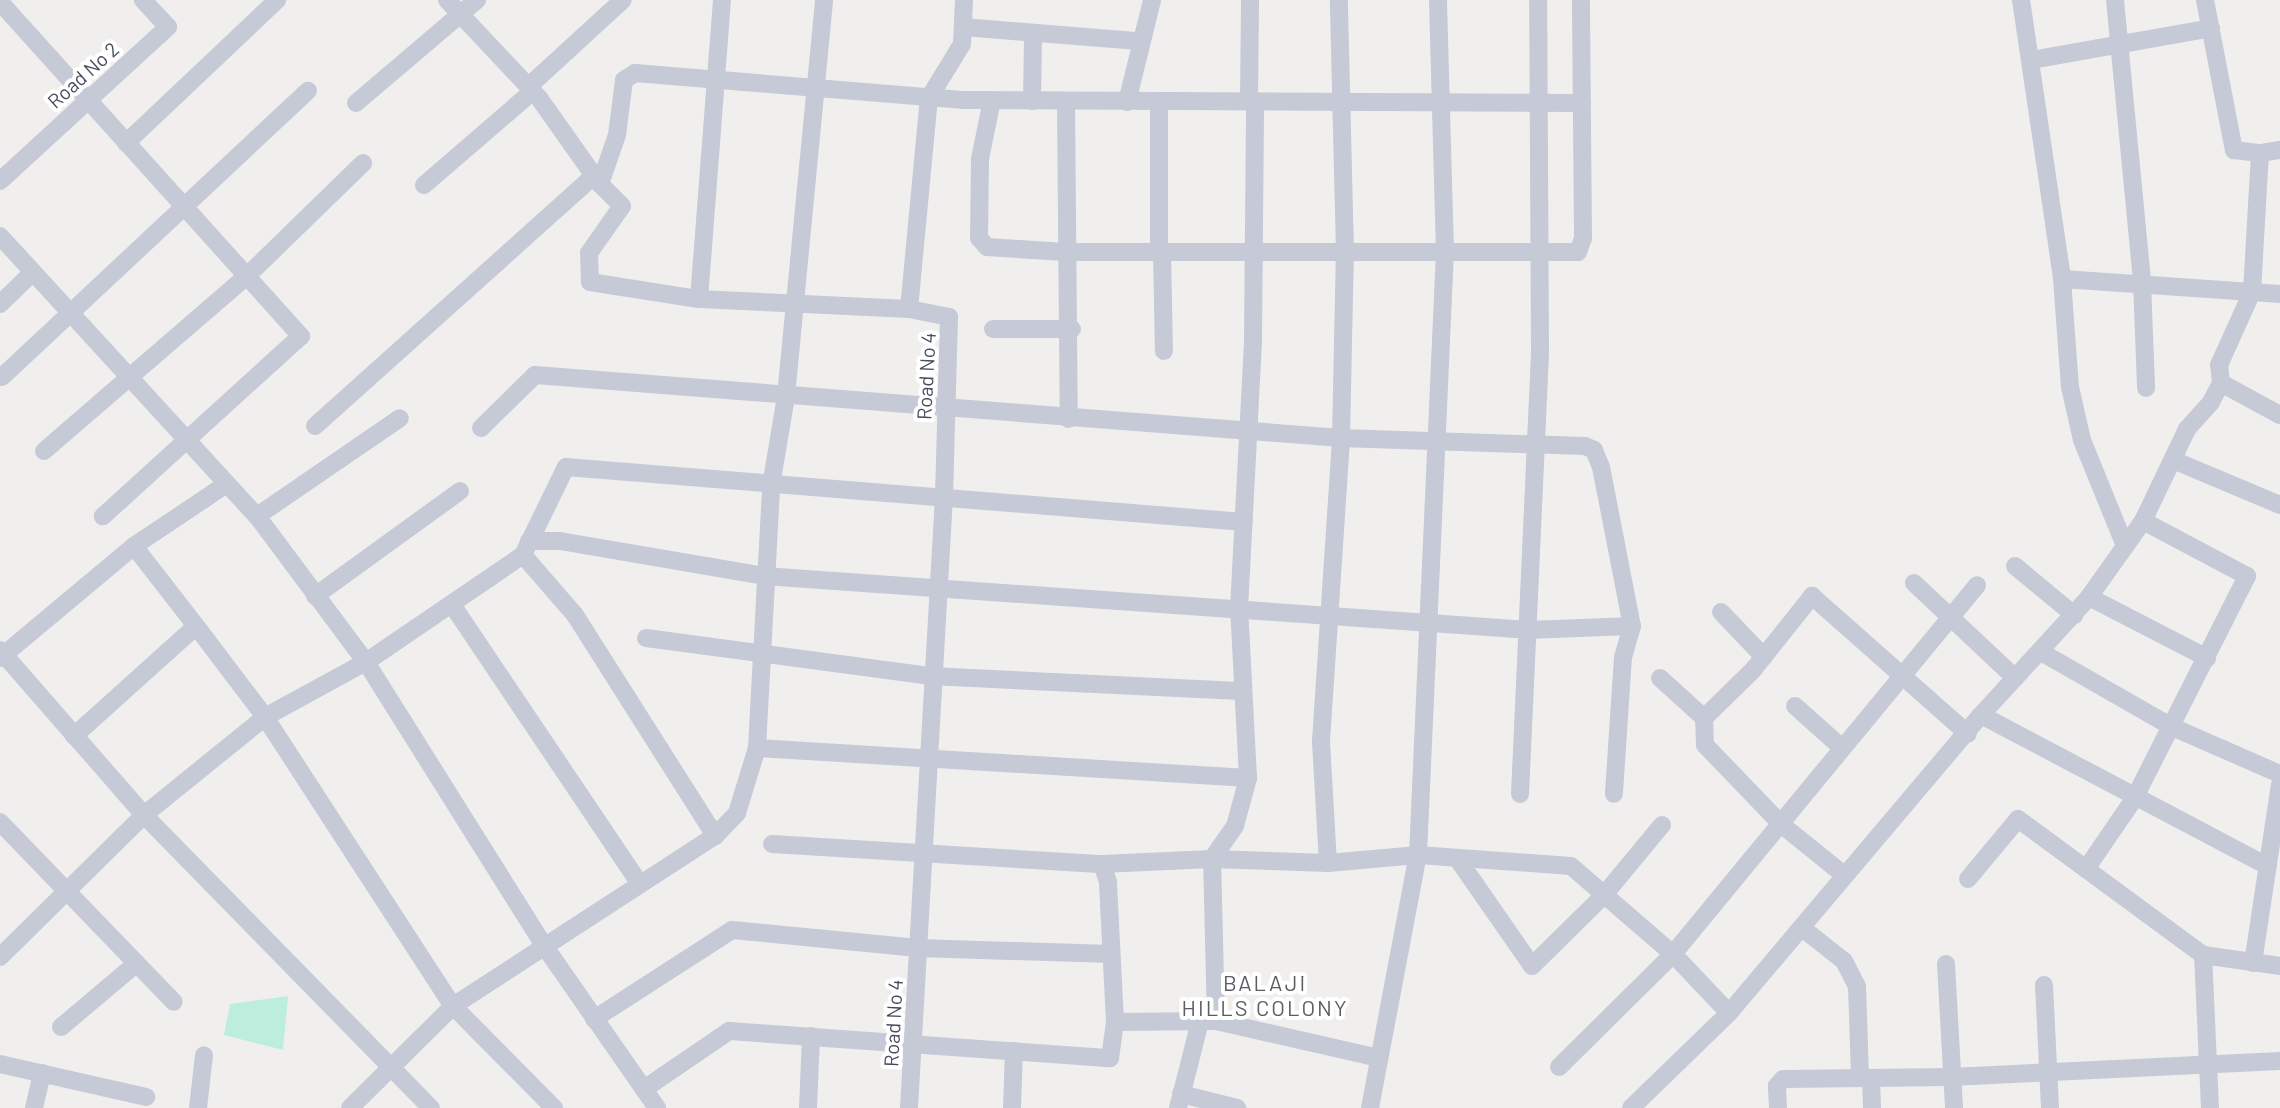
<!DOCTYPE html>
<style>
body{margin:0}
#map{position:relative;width:2280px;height:1108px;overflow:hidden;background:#f1efee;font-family:Barlow,sans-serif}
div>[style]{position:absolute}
.green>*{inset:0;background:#bdeedd}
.minor>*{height:18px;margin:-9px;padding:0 9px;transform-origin:9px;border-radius:9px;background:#c5cad6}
span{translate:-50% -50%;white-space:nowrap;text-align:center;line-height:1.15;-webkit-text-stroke:8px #fff;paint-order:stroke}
.street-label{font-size:20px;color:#474c5c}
.neighbourhood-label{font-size:22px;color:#5b5d63;letter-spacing:2px}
</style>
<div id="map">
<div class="green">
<div style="clip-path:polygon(288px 996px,283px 1050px,224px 1035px,230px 1004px)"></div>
</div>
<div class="minor">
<div style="left:447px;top:0;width:134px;rotate:46.8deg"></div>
<div style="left:539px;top:98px;width:105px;rotate:54.7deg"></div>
<div style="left:600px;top:184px;width:31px;rotate:45deg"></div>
<div style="left:622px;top:206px;width:57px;rotate:125.1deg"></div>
<div style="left:589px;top:253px;width:29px;rotate:88deg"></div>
<div style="left:590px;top:282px;width:110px;rotate:8.9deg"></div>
<div style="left:699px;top:299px;width:210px;rotate:2.7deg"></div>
<div style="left:909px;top:309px;width:41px;rotate:11.3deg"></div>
<div style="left:949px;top:317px;width:180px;rotate:91.6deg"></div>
<div style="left:944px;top:497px;width:612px;rotate:93.28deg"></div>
<div style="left:2021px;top:0;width:282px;rotate:81.6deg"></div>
<div style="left:2062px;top:279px;width:108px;rotate:85.8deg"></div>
<div style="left:2070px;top:387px;width:54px;rotate:77.2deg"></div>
<div style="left:2082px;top:440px;width:114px;rotate:67.9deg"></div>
<div style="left:2115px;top:0;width:283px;rotate:84.5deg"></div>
<div style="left:2142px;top:282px;width:106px;rotate:87.8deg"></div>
<div style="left:2205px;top:0;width:153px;rotate:79.1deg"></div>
<div style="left:2234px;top:150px;width:26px;rotate:7deg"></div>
<div style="left:0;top:2px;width:450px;rotate:48deg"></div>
<div style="left:301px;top:336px;width:268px;rotate:137.7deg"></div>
<div style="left:963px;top:27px;width:176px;rotate:4.6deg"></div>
<div style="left:2032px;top:60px;width:182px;rotate:-10.1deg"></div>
<div style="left:529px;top:86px;width:127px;rotate:-42.5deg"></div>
<div style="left:992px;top:100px;width:60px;rotate:101.5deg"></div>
<div style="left:980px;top:159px;width:79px;rotate:90.7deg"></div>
<div style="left:979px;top:238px;width:12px;rotate:48deg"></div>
<div style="left:987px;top:247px;width:78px;rotate:3.7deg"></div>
<div style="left:1065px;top:252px;width:513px"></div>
<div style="left:1578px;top:252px;width:15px;rotate:-70deg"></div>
<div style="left:1583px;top:238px;width:238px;rotate:-90.5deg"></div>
<div style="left:1032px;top:101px;width:67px;rotate:-89.1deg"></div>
<div style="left:1249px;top:101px;width:101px;rotate:-89.4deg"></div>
<div style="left:1066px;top:102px;width:317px;rotate:89.5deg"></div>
<div style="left:1127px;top:102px;width:105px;rotate:-76.2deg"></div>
<div style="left:356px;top:103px;width:159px;rotate:-40.4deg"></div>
<div style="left:126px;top:143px;width:208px;rotate:-43.4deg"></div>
<div style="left:2280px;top:150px;width:20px;rotate:171deg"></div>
<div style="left:2260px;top:153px;width:139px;rotate:93.3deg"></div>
<div style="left:2252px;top:292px;width:28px;rotate:4deg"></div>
<div style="left:0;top:181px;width:228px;rotate:-42.5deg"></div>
<div style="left:168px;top:27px;width:37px;rotate:-133deg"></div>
<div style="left:600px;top:184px;width:52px;rotate:-70.9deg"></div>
<div style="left:617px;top:135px;width:55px;rotate:-82.7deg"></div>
<div style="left:624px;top:80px;width:13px;rotate:-32deg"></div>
<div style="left:635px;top:73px;width:331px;rotate:4.7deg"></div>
<div style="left:965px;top:100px;width:617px;rotate:0.28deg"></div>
<div style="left:424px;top:185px;width:144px;rotate:-40.8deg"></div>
<div style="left:0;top:236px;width:380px;rotate:47.5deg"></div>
<div style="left:257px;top:516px;width:182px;rotate:53.3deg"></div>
<div style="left:366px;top:662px;width:333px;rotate:57.9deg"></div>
<div style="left:543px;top:944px;width:200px;rotate:55.2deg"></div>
<div style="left:1162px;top:251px;width:100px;rotate:88.9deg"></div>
<div style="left:1159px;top:252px;width:150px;rotate:-90deg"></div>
<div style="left:699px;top:299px;width:300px;rotate:-85.6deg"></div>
<div style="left:0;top:304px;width:46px;rotate:-44.1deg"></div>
<div style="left:909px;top:309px;width:212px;rotate:-84.6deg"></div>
<div style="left:929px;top:98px;width:63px;rotate:-58.6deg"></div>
<div style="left:962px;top:44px;width:44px;rotate:-87.4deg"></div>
<div style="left:993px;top:329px;width:79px"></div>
<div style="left:2px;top:377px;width:419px;rotate:-43.1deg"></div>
<div style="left:2221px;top:383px;width:67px;rotate:28.5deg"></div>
<div style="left:315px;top:426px;width:375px;rotate:-41.9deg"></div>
<div style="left:481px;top:428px;width:76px;rotate:-44.5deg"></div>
<div style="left:535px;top:375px;width:808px;rotate:4.47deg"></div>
<div style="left:1341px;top:438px;width:244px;rotate:1.9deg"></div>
<div style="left:1585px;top:446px;width:10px;rotate:24deg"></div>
<div style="left:1594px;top:450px;width:18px;rotate:68deg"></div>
<div style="left:1601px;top:467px;width:162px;rotate:79deg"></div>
<div style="left:44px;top:451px;width:268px;rotate:-40.8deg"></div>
<div style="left:247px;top:276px;width:162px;rotate:-44.2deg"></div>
<div style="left:2173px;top:460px;width:116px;rotate:22.8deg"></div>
<div style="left:257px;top:516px;width:173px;rotate:-34.4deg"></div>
<div style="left:529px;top:541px;width:31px"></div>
<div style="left:560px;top:541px;width:207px;rotate:9.7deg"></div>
<div style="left:764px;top:576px;width:766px;rotate:4.04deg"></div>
<div style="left:1528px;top:630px;width:104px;rotate:-2.2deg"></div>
<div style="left:1632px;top:626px;width:32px;rotate:106deg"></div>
<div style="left:1623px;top:657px;width:137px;rotate:93.8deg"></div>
<div style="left:523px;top:555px;width:79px;rotate:49.1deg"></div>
<div style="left:575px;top:615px;width:262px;rotate:57.6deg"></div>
<div style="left:2015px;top:566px;width:77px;rotate:39.7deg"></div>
<div style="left:1914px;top:583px;width:139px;rotate:43.2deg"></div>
<div style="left:315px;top:596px;width:179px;rotate:-35.9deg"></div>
<div style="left:2089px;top:597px;width:133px;rotate:27.3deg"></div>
<div style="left:453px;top:606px;width:335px;rotate:56.1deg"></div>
<div style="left:1721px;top:612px;width:62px;rotate:46.3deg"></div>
<div style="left:196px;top:626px;width:114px;rotate:52.8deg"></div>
<div style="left:265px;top:717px;width:345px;rotate:57deg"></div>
<div style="left:453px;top:1006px;width:144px;rotate:45.3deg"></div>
<div style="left:646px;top:638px;width:288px;rotate:7.6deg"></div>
<div style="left:931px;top:676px;width:309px;rotate:2.8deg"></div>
<div style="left:0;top:650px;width:219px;rotate:48.9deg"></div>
<div style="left:144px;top:815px;width:410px;rotate:45.6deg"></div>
<div style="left:2041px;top:652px;width:149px;rotate:29.8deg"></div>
<div style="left:2170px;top:726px;width:120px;rotate:23.6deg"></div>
<div style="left:0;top:658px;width:175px;rotate:-39.9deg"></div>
<div style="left:1660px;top:678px;width:59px;rotate:42.3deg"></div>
<div style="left:1795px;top:706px;width:62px;rotate:41.7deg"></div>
<div style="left:1981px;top:715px;width:324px;rotate:27.8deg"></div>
<div style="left:74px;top:736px;width:164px;rotate:-42deg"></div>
<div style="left:196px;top:626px;width:101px;rotate:-127.8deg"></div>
<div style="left:134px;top:546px;width:110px;rotate:-33.8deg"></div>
<div style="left:757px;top:748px;width:262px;rotate:-86.9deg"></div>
<div style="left:771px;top:486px;width:91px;rotate:-80.5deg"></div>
<div style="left:786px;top:396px;width:398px;rotate:-84.5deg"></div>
<div style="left:1520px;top:794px;width:444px;rotate:-87.4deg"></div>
<div style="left:1540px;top:350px;width:350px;rotate:-90.3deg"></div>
<div style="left:0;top:822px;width:250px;rotate:46deg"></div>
<div style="left:772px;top:844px;width:331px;rotate:3.5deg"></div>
<div style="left:1102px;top:864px;width:110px;rotate:-2.6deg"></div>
<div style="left:1212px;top:859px;width:116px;rotate:2deg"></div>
<div style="left:1328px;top:863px;width:90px;rotate:-5.1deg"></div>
<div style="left:1418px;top:855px;width:153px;rotate:4.1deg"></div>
<div style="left:1571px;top:866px;width:135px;rotate:40.8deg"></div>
<div style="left:1673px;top:954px;width:81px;rotate:46.5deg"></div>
<div style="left:1457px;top:858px;width:131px;rotate:55.2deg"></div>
<div style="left:1532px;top:966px;width:101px;rotate:-44.6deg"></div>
<div style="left:1604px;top:895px;width:91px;rotate:-50.4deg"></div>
<div style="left:1328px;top:863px;width:122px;rotate:-93.3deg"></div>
<div style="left:1321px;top:741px;width:304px;rotate:-86.2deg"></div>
<div style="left:1341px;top:438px;width:185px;rotate:-88.8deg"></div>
<div style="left:1345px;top:253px;width:253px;rotate:-91.4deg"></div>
<div style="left:2086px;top:869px;width:85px;rotate:-55.6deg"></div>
<div style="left:2134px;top:799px;width:250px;rotate:-63.1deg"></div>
<div style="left:2247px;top:576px;width:118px;rotate:-152.1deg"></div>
<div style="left:1844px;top:875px;width:80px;rotate:-141.1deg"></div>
<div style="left:1782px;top:825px;width:111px;rotate:-133.9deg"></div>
<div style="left:1705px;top:745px;width:27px;rotate:-92deg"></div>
<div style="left:1704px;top:718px;width:69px;rotate:-44.4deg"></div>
<div style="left:1753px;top:670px;width:95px;rotate:-51.4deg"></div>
<div style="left:1812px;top:596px;width:208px;rotate:41.5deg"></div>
<div style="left:1968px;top:879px;width:78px;rotate:-50.2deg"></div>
<div style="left:2018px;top:819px;width:230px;rotate:36.3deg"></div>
<div style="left:1802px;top:928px;width:53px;rotate:38.2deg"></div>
<div style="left:1844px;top:961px;width:28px;rotate:63deg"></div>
<div style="left:1857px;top:986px;width:90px;rotate:88.1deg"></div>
<div style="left:0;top:957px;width:202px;rotate:-44.6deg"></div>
<div style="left:144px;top:815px;width:156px;rotate:-39deg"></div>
<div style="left:265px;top:717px;width:115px;rotate:-28.6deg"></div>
<div style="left:366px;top:662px;width:190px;rotate:-34.3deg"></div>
<div style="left:523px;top:555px;width:98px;rotate:-64deg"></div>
<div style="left:566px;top:467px;width:680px;rotate:4.64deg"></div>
<div style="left:2253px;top:963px;width:181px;rotate:-81.4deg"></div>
<div style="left:1946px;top:964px;width:144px;rotate:86.8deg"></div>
<div style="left:2044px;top:985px;width:123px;rotate:87.2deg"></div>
<div style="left:594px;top:1019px;width:164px;rotate:-32.8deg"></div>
<div style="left:732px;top:930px;width:187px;rotate:5.5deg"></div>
<div style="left:918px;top:948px;width:193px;rotate:1.8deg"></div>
<div style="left:1216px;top:1021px;width:162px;rotate:-91.4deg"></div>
<div style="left:1212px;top:859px;width:40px;rotate:-55.1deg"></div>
<div style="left:1235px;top:826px;width:50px;rotate:-74.8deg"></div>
<div style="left:1248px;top:778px;width:169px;rotate:-93deg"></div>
<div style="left:1239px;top:609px;width:268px;rotate:-87deg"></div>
<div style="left:1253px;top:341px;width:240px;rotate:-89.5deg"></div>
<div style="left:1115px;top:1022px;width:101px;rotate:-0.6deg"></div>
<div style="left:1216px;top:1021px;width:167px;rotate:12.8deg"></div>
<div style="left:61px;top:1027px;width:99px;rotate:-40.1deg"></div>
<div style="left:0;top:1064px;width:150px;rotate:12.7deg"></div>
<div style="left:1559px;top:1067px;width:161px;rotate:-44.7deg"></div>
<div style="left:1673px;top:954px;width:478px;rotate:-50.5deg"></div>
<div style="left:1871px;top:1079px;width:29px;rotate:88deg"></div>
<div style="left:644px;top:1089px;width:103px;rotate:-34.3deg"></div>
<div style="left:729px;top:1031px;width:382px;rotate:4.1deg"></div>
<div style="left:1110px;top:1058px;width:36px;rotate:-82deg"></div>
<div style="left:1115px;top:1022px;width:140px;rotate:-92.9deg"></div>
<div style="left:1108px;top:882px;width:19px;rotate:-108deg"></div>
<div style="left:1181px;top:1094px;width:58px;rotate:14deg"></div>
<div style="left:1012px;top:1107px;width:56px;rotate:-88deg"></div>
<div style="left:34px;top:1108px;width:36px;rotate:-77deg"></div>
<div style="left:198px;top:1108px;width:53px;rotate:-83.5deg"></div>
<div style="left:350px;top:1108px;width:145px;rotate:-44.7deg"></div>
<div style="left:453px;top:1006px;width:312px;rotate:-33deg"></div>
<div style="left:715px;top:836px;width:32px;rotate:-46deg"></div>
<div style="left:737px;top:813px;width:68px;rotate:-72.9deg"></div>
<div style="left:757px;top:748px;width:492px;rotate:3.5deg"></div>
<div style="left:808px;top:1108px;width:72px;rotate:-87.6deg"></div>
<div style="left:1178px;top:1108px;width:89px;rotate:-75.7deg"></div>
<div style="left:1370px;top:1108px;width:258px;rotate:-79.3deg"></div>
<div style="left:1418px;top:855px;width:604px;rotate:-87.44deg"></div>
<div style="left:1445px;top:252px;width:252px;rotate:-91.6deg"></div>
<div style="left:1631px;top:1108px;width:136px;rotate:-44.1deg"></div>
<div style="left:1729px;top:1013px;width:390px;rotate:-49.8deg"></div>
<div style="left:1981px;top:715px;width:160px;rotate:-47.5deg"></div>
<div style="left:2089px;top:597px;width:93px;rotate:-54.6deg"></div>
<div style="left:2143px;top:521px;width:102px;rotate:-64.4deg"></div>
<div style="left:2187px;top:429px;width:36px;rotate:-48deg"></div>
<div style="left:2211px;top:402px;width:21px;rotate:-62deg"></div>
<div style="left:2221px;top:383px;width:18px;rotate:-96deg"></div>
<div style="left:2219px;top:365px;width:80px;rotate:-65.7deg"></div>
<div style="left:2252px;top:292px;width:190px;rotate:-176.1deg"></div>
<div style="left:1778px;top:1108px;width:22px;rotate:-93deg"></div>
<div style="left:1777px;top:1086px;width:9px;rotate:-49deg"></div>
<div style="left:1783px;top:1079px;width:168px;rotate:-0.7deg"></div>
<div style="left:1951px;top:1077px;width:329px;rotate:-2.8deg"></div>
<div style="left:2210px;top:1108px;width:153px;rotate:-92.6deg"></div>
<div style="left:2203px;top:955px;width:78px;rotate:8.1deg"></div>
</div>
<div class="street-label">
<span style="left:83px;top:75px;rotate:-42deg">Road No 2</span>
<span style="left:926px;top:376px;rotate:-87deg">Road No 4</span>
<span style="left:893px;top:1023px;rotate:-87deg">Road No 4</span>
</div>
<div class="neighbourhood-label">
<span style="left:1265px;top:995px">BALAJI<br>HILLS COLONY</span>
</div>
</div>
